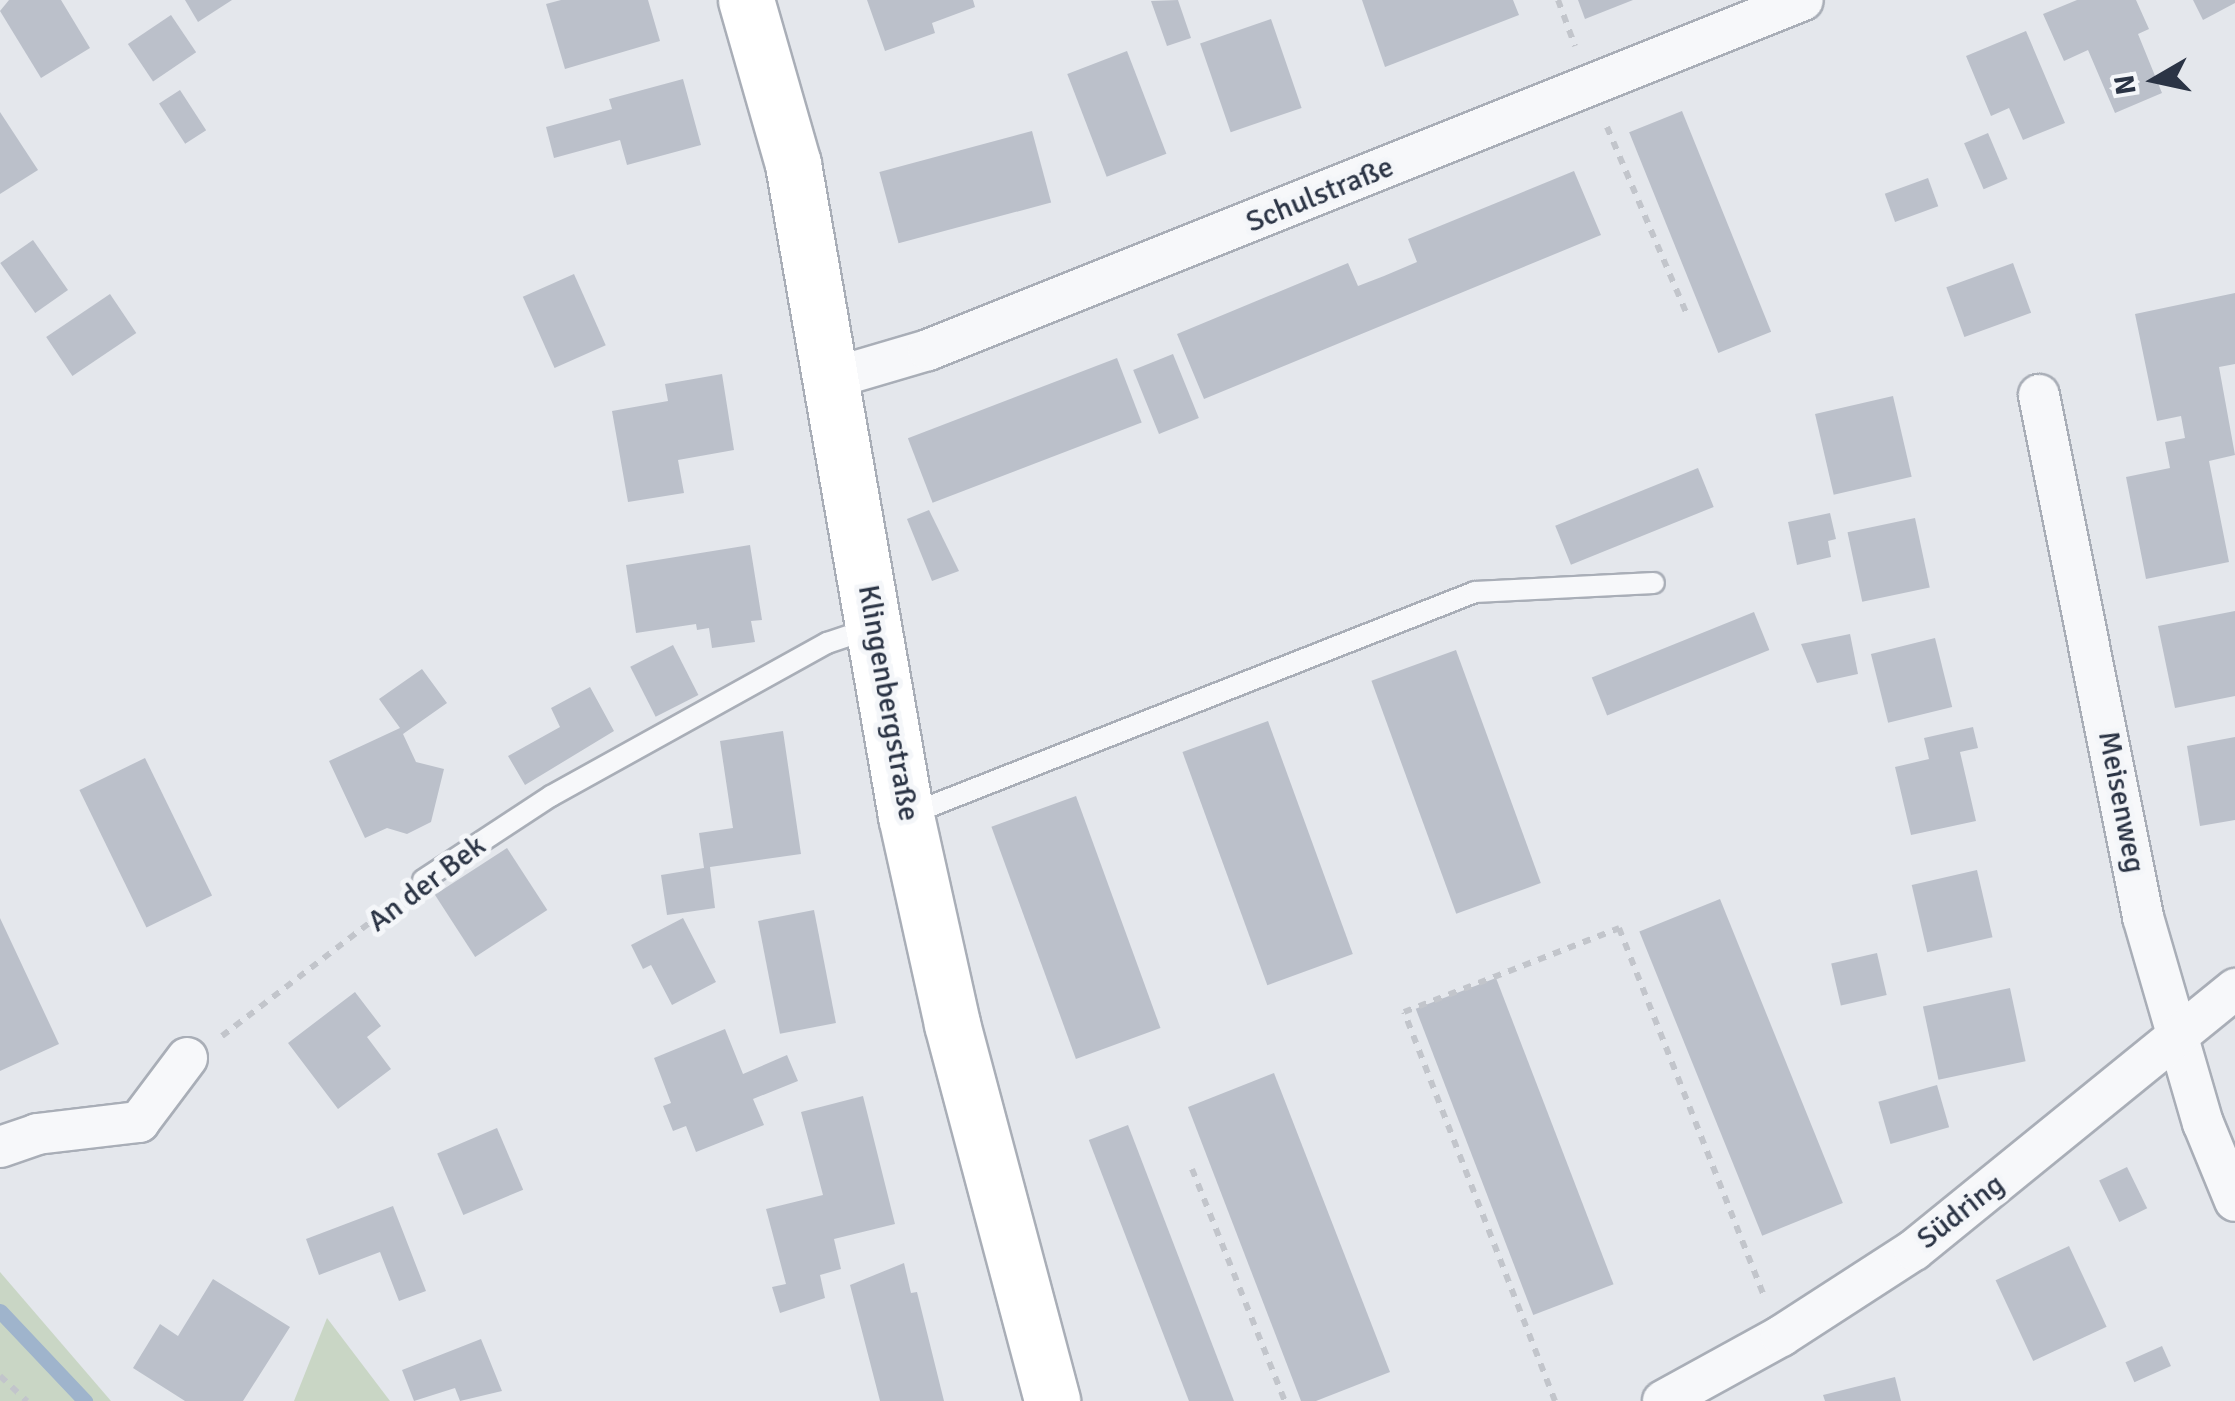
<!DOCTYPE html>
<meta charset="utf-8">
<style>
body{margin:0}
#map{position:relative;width:2235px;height:1401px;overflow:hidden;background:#e4e7ec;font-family:Signika,sans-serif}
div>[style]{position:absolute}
.green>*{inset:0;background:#c9d6c5}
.stream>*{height:15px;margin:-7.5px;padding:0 7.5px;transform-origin:7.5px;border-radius:7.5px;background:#9fb4cc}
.building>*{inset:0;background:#bbc0ca;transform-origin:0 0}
.path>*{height:6px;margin-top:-3px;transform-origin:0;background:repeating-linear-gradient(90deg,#c2c5cb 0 8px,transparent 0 16px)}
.roads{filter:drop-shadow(2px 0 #a9aeb7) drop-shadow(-2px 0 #a9aeb7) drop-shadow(0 2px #a9aeb7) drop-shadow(0 -2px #a9aeb7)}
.lane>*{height:20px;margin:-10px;padding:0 10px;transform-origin:10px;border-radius:10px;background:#f7f8fa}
.street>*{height:40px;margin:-20px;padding:0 20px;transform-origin:20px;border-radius:20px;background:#f7f8fa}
.secondary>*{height:55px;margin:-27.5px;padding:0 27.5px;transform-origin:27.5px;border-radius:27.5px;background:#fff}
span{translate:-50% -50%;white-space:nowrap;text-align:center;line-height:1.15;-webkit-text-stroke:10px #f4f6f9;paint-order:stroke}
.street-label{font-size:30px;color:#2b3445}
.north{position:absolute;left:2105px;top:30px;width:100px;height:100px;-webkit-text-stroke:8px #f4f6f9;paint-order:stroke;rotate:261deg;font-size:28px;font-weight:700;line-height:40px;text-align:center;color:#2b3445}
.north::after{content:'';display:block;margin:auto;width:35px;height:45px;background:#2b3445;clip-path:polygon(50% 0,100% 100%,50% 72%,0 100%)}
</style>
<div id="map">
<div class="green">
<div style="clip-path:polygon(0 1272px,111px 1401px,0 1401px)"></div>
<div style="clip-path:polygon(327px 1318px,390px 1401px,294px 1401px)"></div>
</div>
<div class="stream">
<div style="left:0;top:1311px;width:124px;rotate:46.6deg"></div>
</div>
<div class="building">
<div style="clip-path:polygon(9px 0,61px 0,90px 48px,41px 78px,0 11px)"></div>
<div style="clip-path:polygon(185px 0,232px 0,198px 22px)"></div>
<div style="clip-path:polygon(561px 0,648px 0,660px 41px,565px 69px,546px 4px)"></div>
<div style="clip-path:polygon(867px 0,973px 0,975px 7px,932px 23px,935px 33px,885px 51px)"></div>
<div style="clip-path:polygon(1178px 0,1191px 38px,1167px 46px,1151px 1px)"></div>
<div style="clip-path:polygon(1362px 0,1513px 0,1519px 15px,1385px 67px)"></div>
<div style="clip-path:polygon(1578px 0,1633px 0,1585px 19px)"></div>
<div style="clip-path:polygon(2077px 0,2136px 0,2149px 29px,2138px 34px,2162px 93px,2115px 113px,2088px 50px,2064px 61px,2043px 14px)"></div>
<div style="clip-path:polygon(2193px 0,2235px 0,2235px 3px,2203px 20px)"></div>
<div style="left:171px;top:15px;width:45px;height:52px;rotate:56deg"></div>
<div style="left:1271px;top:19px;width:94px;height:75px;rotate:71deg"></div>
<div style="clip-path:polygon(2026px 31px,2065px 123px,2023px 140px,2009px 108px,1991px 116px,1966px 56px)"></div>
<div style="left:1127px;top:51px;width:110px;height:64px;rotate:69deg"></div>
<div style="clip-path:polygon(683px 79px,701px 145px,627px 165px,620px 140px,554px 158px,546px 127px,612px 109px,609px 99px)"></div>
<div style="left:180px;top:90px;width:48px;height:25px;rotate:57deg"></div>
<div style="left:1682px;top:111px;width:238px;height:57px;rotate:68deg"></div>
<div style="clip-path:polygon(0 112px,38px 170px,0 194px)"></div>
<div style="left:1032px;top:131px;width:74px;height:158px;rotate:75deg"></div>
<div style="left:1988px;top:133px;width:50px;height:26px;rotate:67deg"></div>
<div style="clip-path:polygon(1574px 171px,1601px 235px,1204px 399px,1177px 334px,1348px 263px,1358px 286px,1384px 276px,1417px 262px,1408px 239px)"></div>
<div style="left:1928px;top:178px;width:30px;height:46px;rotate:70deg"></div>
<div style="left:33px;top:240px;width:61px;height:40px;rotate:55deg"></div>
<div style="left:2013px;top:263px;width:53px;height:71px;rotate:70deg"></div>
<div style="left:574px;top:274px;width:78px;height:56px;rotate:66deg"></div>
<div style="clip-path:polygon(2235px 293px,2235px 364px,2219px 367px,2235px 455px,2209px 461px,2229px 562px,2146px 579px,2126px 477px,2170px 468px,2165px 442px,2185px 438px,2181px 416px,2157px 421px,2135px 314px)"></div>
<div style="left:110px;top:294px;width:47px;height:77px;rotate:56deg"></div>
<div style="left:1173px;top:354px;width:69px;height:43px;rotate:68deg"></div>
<div style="left:1117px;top:358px;width:69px;height:224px;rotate:69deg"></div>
<div style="clip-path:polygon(722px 374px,734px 450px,678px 460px,684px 493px,628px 502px,612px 411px,668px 401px,665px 384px)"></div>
<div style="left:1893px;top:396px;width:83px;height:80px;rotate:77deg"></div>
<div style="left:1698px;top:468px;width:42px;height:154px;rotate:68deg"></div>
<div style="clip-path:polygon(929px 510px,959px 571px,932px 581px,907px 519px)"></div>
<div style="clip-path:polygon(1830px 513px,1836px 539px,1828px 541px,1831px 557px,1797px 565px,1788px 522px)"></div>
<div style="left:1915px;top:518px;width:71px;height:69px;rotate:78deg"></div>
<div style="clip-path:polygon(750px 545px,762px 620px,751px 621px,755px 642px,712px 648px,709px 628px,697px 630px,696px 624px,636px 633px,626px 565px)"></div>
<div style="clip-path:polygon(2235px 611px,2235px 696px,2175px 708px,2158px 626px)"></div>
<div style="left:1754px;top:612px;width:41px;height:175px;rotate:68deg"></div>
<div style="clip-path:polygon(1850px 634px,1858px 674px,1817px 683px,1801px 644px)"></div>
<div style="left:1935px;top:638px;width:71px;height:66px;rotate:76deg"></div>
<div style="left:673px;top:645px;width:56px;height:48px;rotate:63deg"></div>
<div style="left:1456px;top:650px;width:248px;height:90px;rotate:70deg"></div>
<div style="clip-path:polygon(422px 669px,447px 703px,403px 734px,416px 762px,444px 769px,431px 822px,407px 834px,387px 828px,365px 838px,329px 761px,400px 728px,379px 699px)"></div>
<div style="clip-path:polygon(590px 687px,614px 731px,525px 785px,508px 756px,560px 727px,551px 708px)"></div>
<div style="left:1268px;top:721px;width:248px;height:91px;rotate:70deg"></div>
<div style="clip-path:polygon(1973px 727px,1978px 748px,1960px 752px,1976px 821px,1911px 835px,1895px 767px,1929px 759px,1924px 738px)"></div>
<div style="clip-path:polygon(783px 731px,801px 854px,710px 867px,715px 908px,667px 915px,661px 875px,704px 868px,699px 833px,733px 828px,720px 741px)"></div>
<div style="clip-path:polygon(2235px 737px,2235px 820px,2200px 826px,2187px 746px)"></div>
<div style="left:145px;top:758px;width:153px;height:73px;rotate:64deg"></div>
<div style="left:1076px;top:796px;width:247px;height:90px;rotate:70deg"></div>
<div style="left:507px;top:848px;width:74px;height:86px;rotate:57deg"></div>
<div style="left:1977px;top:870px;width:69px;height:67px;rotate:77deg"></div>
<div style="left:1720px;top:899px;width:328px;height:87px;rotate:68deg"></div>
<div style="left:814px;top:910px;width:115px;height:57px;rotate:79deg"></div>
<div style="clip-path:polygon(0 918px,59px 1044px,0 1071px)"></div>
<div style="clip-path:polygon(683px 918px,716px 982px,672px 1005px,651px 965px,643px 969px,631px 945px)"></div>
<div style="left:1877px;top:953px;width:43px;height:47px;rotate:77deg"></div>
<div style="left:1496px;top:978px;width:328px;height:86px;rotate:69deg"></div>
<div style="left:2010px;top:988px;width:75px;height:89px;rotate:78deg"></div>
<div style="clip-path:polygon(355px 992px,381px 1026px,367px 1037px,391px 1069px,338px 1109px,288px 1043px)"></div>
<div style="clip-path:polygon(725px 1029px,743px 1074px,787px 1055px,798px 1081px,753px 1099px,764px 1125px,696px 1152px,686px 1126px,673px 1131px,663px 1106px,671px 1103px,654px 1058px)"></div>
<div style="clip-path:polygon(1274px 1073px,1390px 1372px,1316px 1401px,1301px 1401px,1188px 1107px)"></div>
<div style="left:1937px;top:1085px;width:44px;height:61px;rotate:74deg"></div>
<div style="clip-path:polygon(863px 1096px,895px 1224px,834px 1239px,841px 1269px,820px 1275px,825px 1298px,780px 1313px,772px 1287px,786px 1284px,766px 1209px,823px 1195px,801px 1112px)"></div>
<div style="left:1128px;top:1125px;width:296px;height:42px;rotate:69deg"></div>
<div style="left:497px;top:1128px;width:67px;height:65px;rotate:67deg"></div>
<div style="left:2127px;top:1167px;width:46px;height:31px;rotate:64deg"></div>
<div style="clip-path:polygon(393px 1206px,426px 1291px,399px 1301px,380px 1252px,319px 1275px,306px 1239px)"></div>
<div style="left:2069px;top:1246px;width:89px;height:81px;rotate:65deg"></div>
<div style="clip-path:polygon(904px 1263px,911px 1293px,917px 1292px,944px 1401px,880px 1401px,850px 1285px)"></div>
<div style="clip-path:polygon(213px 1279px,290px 1327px,243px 1401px,185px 1401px,133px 1368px,160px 1324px,178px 1336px)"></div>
<div style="clip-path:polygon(481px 1339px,502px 1391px,460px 1401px,455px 1388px,414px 1401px,402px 1370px)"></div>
<div style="left:2162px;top:1346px;width:22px;height:40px;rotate:66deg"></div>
<div style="clip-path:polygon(1895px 1377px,1901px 1401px,1825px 1401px,1823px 1395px)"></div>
</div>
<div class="path">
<div style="left:1558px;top:0;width:49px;rotate:69.7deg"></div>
<div style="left:1607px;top:127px;width:201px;rotate:66.9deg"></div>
<div style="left:222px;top:1036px;width:222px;rotate:-37.5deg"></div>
<div style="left:1192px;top:1169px;width:250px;rotate:68.2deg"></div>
<div style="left:0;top:1376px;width:37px;rotate:43deg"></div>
<div style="left:1555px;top:1401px;width:417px;rotate:-111.2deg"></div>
<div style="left:1404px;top:1012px;width:231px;rotate:-21.3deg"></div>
<div style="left:1619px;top:928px;width:396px;rotate:68.5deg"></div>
</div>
<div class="roads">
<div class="lane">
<div style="left:908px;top:815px;width:609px;rotate:-21.47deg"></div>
<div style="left:1475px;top:592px;width:179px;rotate:-2.9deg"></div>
<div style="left:423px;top:880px;width:153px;rotate:-33.3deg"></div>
<div style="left:551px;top:796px;width:316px;rotate:-29deg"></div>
<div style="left:827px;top:643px;width:44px;rotate:-18.4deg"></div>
</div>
<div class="street">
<div style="left:833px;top:378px;width:99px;rotate:-16.4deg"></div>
<div style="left:928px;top:350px;width:942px;rotate:-21.8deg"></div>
<div style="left:2039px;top:395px;width:532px;rotate:78.73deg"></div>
<div style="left:2143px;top:917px;width:215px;rotate:73.8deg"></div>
<div style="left:2203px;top:1123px;width:84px;rotate:67.7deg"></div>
<div style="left:0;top:1147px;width:39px;rotate:-19deg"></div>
<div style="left:37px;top:1134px;width:103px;rotate:-6.7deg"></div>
<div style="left:139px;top:1122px;width:80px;rotate:-53.1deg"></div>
<div style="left:1663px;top:1401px;width:135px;rotate:-28.8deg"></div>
<div style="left:1781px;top:1336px;width:158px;rotate:-32.9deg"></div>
<div style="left:1914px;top:1250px;width:414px;rotate:-39.1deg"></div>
</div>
<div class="secondary">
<div style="left:746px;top:0;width:171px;rotate:74deg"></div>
<div style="left:793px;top:164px;width:662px;rotate:80.17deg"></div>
<div style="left:906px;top:816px;width:213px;rotate:77.5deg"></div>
<div style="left:952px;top:1024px;width:390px;rotate:75.1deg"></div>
</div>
</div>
<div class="street-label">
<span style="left:1320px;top:195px;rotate:-22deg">Schulstraße</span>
<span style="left:888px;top:703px;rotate:80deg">Klingenbergstraße</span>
<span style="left:2121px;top:802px;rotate:79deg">Meisenweg</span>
<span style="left:427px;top:884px;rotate:-37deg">An der Bek</span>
<span style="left:1961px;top:1212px;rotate:-38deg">Südring</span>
</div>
<div class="north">N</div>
</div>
